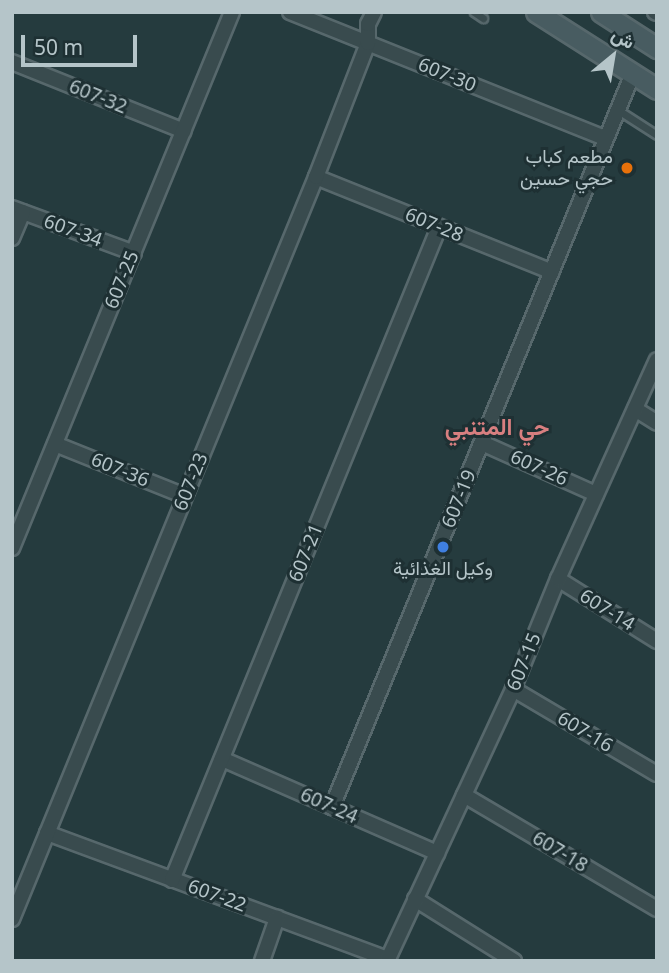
<!DOCTYPE html>
<meta charset="utf-8">
<style>
body{margin:0}
#map{position:relative;width:669px;height:973px;overflow:hidden;background:#253b3e;font-family:"Noto Sans",Vazirmatn,sans-serif}
div>[style]{position:absolute}
.roads{filter:drop-shadow(2px 0 #57686c) drop-shadow(-2px 0 #57686c) drop-shadow(0 2px #57686c) drop-shadow(0 -2px #57686c)}
.lane>*{height:7px;margin:-3.5px;padding:0 3.5px;transform-origin:3.5px;border-radius:3.5px;background:#394b4e}
.street>*{height:14px;margin:-7px;padding:0 7px;transform-origin:7px;border-radius:7px;background:#394b4e}
.secondary>*{height:19px;margin:-9.5px;padding:0 9.5px;transform-origin:9.5px;border-radius:9.5px;background:#485c61}
.dots>*{width:19px;height:19px;translate:-50% -50%;box-sizing:border-box;border:4px solid #1e3033;border-radius:50%}
span{translate:-50% -50%;white-space:nowrap;text-align:center;line-height:1.15;-webkit-text-stroke:6px #1e3033;paint-order:stroke}
.street-label{font-size:19px;color:#b5c5c9}
.poi-label{font-size:19px;color:#b5c5c9}
.right{translate:-100% -50%;text-align:right}
.quarter-label{font-size:23px;color:#d87f80;font-weight:700}
.frame{position:absolute;inset:0;border:14px solid #b5c5c9;pointer-events:none}
.north{position:absolute;left:578px;top:21px;width:70px;height:70px;-webkit-text-stroke:5px #1e3033;paint-order:stroke;rotate:30deg;font-size:19px;font-weight:700;line-height:28px;text-align:center;color:#b5c5c9}
.north::after{content:'';display:block;margin:auto;width:24px;height:32px;background:#b5c5c9;clip-path:polygon(50% 0,100% 100%,50% 72%,0 100%)}
.scale{position:absolute;left:21px;top:35px;width:116px;height:32px;box-sizing:border-box;border:4px solid #b5c5c9;border-top:0;padding-left:9px;font-size:21px;line-height:24px;white-space:nowrap;color:#b5c5c9;-webkit-text-stroke:5px #1e3033;paint-order:stroke}
</style>
<div id="map">
<div class="roads">
<div class="lane">
<div style="left:474px;top:12px;width:11px;rotate:34deg"></div>
<div style="left:618px;top:110px;width:46px;rotate:32.7deg"></div>
</div>
<div class="street">
<div style="left:290px;top:12px;width:339px;rotate:21.8deg"></div>
<div style="left:655px;top:12px;width:2px;rotate:27deg"></div>
<div style="left:12px;top:62px;width:185px;rotate:21.9deg"></div>
<div style="left:316px;top:177px;width:254px;rotate:21.9deg"></div>
<div style="left:12px;top:208px;width:130px;rotate:20.2deg"></div>
<div style="left:12px;top:238px;width:28px;rotate:-67deg"></div>
<div style="left:635px;top:409px;width:26px;rotate:32deg"></div>
<div style="left:482px;top:443px;width:125px;rotate:24.1deg"></div>
<div style="left:55px;top:444px;width:140px;rotate:21.8deg"></div>
<div style="left:12px;top:548px;width:579px;rotate:-67.68deg"></div>
<div style="left:558px;top:579px;width:117px;rotate:32.1deg"></div>
<div style="left:513px;top:689px;width:167px;rotate:30.6deg"></div>
<div style="left:222px;top:759px;width:235px;rotate:23.6deg"></div>
<div style="left:464px;top:795px;width:224px;rotate:30.6deg"></div>
<div style="left:332px;top:807px;width:793px;rotate:-67.7deg"></div>
<div style="left:47px;top:833px;width:364px;rotate:20.3deg"></div>
<div style="left:172px;top:880px;width:705px;rotate:-67.76deg"></div>
<div style="left:415px;top:899px;width:117px;rotate:32.1deg"></div>
<div style="left:12px;top:919px;width:802px;rotate:-67.72deg"></div>
<div style="left:316px;top:177px;width:144px;rotate:-68.8deg"></div>
<div style="left:368px;top:43px;width:19px;rotate:-90deg"></div>
<div style="left:368px;top:24px;width:13px;rotate:-63deg"></div>
<div style="left:262px;top:961px;width:46px;rotate:-70.8deg"></div>
<div style="left:387px;top:961px;width:300px;rotate:-65.1deg"></div>
<div style="left:513px;top:689px;width:119px;rotate:-67.8deg"></div>
<div style="left:558px;top:579px;width:240px;rotate:-65.7deg"></div>
</div>
<div class="secondary">
<div style="left:536px;top:12px;width:143px;rotate:32.5deg"></div>
<div style="left:601px;top:12px;width:67px;rotate:32.7deg"></div>
</div>
</div>
<div class="dots">
<div style="left:627px;top:168px;background:#e8710a"></div>
<div style="left:443px;top:547px;background:#3f7fe0"></div>
</div>
<div class="street-label">
<span style="left:447px;top:75px;rotate:22deg">607-30</span>
<span style="left:98px;top:97px;rotate:22deg">607-32</span>
<span style="left:434px;top:225px;rotate:22deg">607-28</span>
<span style="left:73px;top:231px;rotate:20deg">607-34</span>
<span style="left:122px;top:280px;rotate:-68deg">607-25</span>
<span style="left:539px;top:468px;rotate:24deg">607-26</span>
<span style="left:120px;top:470px;rotate:22deg">607-36</span>
<span style="left:191px;top:482px;rotate:-68deg">607-23</span>
<span style="left:459px;top:499px;rotate:-68deg">607-19</span>
<span style="left:306px;top:553px;rotate:-68deg">607-21</span>
<span style="left:607px;top:610px;rotate:32deg">607-14</span>
<span style="left:524px;top:662px;rotate:-68deg">607-15</span>
<span style="left:585px;top:732px;rotate:31deg">607-16</span>
<span style="left:329px;top:806px;rotate:24deg">607-24</span>
<span style="left:560px;top:852px;rotate:31deg">607-18</span>
<span style="left:217px;top:896px;rotate:20deg">607-22</span>
</div>
<div class="poi-label">
<span class="right" style="left:613px;top:168px">مطعم كباب<br>حجي حسين</span>
<span style="left:443px;top:569px">وكيل الغذائية</span>
</div>
<div class="quarter-label">
<span style="left:497px;top:426px">حي المتنبي</span>
</div>
<div class="frame"></div>
<div class="north">ش</div>
<div class="scale">50 m</div>
</div>
